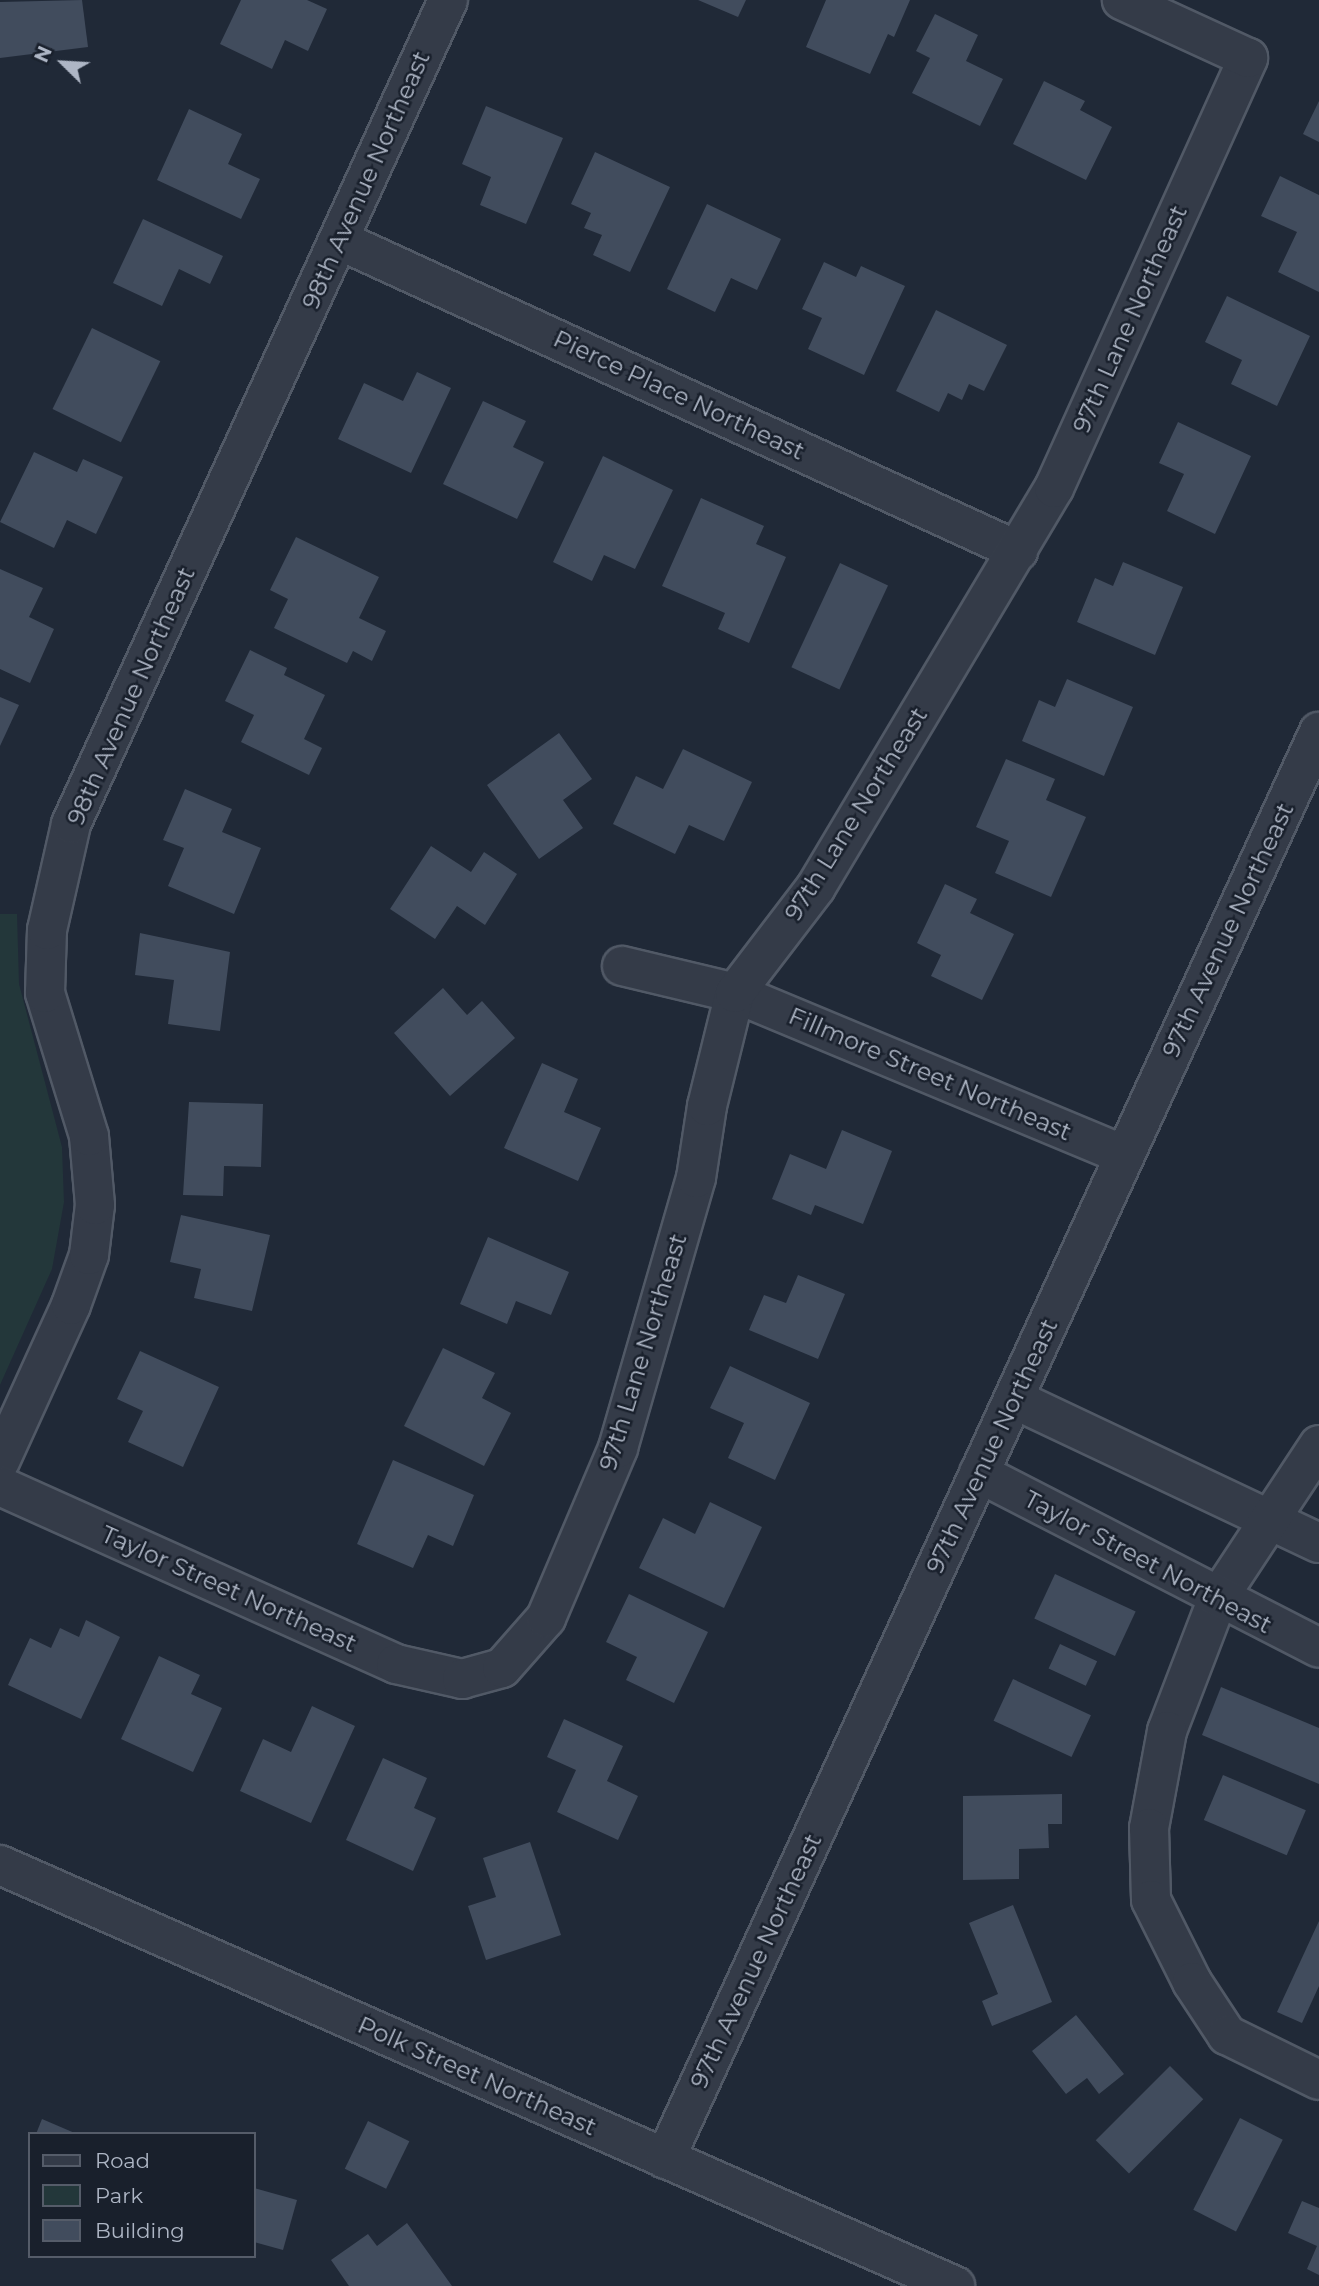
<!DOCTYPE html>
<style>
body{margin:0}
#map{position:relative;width:1319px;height:2286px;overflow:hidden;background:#202937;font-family:Montserrat,sans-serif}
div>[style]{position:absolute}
.green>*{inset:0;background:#23373a}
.building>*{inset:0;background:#414c5d;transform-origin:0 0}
.roads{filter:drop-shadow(2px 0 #515966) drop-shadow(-2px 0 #515966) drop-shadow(0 2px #515966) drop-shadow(0 -2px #515966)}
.minor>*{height:38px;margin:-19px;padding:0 19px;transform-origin:19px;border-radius:19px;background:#343b48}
span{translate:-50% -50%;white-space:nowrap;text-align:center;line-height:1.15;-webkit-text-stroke:5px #19202c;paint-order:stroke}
.street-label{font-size:24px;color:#aeb6c5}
.legend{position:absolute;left:28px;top:2132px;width:228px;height:126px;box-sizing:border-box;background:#19202c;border:2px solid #555c69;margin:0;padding:9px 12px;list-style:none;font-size:21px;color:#aeb6c5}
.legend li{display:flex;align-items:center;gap:14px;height:35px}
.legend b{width:35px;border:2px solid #555c69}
.north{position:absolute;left:28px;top:28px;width:70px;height:70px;-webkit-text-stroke:5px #19202c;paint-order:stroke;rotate:294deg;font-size:19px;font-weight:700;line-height:28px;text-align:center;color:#aeb6c5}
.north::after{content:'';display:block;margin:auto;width:24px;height:32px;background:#aeb6c5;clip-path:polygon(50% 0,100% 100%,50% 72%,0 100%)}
</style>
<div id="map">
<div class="green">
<div style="clip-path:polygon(0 914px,17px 914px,19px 984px,62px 1147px,64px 1202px,52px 1269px,0 1385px)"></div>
</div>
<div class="building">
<div style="clip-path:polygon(82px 0,88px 47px,0 58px,0 2px)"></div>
<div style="clip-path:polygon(241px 0,307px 0,327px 9px,308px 51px,285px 40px,272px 69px,220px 44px)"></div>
<div style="clip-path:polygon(698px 0,746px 0,738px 17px)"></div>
<div style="clip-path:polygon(826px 0,910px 0,894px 37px,888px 34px,870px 74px,806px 47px)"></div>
<div style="clip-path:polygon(935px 14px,978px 35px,966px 61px,1003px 79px,980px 126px,912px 93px,930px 58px,916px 51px)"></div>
<div style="clip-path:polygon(1044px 81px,1085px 101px,1080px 110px,1112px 127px,1086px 180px,1013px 144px)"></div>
<div style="clip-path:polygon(1319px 101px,1319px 142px,1303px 134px)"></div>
<div style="clip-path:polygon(486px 106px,563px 138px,526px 224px,480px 205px,491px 177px,462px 164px)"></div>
<div style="clip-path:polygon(189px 109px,242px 134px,228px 164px,260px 179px,241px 219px,157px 180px)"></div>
<div style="clip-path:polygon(595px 152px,670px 187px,630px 272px,593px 255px,602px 235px,584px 228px,591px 213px,571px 204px)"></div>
<div style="clip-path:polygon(1280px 176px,1319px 195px,1319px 292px,1278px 272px,1297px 232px,1261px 216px)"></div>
<div style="clip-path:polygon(707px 204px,781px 239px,757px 290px,731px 278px,715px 312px,667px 289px)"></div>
<div style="clip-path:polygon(143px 219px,223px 256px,210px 284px,179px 269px,162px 306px,113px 283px)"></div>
<div style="clip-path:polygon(824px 262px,856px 277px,861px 266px,905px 286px,864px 375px,808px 349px,822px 318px,802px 309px)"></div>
<div style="clip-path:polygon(1227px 296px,1310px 336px,1277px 406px,1231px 384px,1242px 360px,1205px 342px)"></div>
<div style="clip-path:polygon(936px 310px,1007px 345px,984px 391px,969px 384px,962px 400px,948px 393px,939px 412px,896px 391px)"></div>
<div style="left:92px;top:328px;width:76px;height:90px;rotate:26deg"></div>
<div style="clip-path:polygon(417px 372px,451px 388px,411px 473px,338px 439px,364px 383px,403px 401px)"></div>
<div style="clip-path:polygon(483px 401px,526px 421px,513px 447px,544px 462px,517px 519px,443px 484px)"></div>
<div style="clip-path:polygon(1178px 422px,1251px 456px,1215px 534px,1167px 511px,1184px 474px,1159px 463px)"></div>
<div style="clip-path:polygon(34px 452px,77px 472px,83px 459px,123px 477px,96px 534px,67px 520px,54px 548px,0 522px)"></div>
<div style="clip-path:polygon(603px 456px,673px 490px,635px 569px,604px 555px,592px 581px,553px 562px)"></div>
<div style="clip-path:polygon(701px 498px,764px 526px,756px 544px,786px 557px,749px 643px,718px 629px,725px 613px,662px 586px)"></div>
<div style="clip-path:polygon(296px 537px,379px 577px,359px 618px,386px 631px,372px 661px,353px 651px,347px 663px,274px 628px,288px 599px,270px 590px)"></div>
<div style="clip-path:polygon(1123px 562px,1183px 587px,1155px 655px,1077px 622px,1095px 578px,1113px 586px)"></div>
<div style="left:840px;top:563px;width:53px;height:115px;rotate:25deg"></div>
<div style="clip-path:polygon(0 569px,43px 588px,29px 617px,54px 629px,30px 683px,0 669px)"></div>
<div style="clip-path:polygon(250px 650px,287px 668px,284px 675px,325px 695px,304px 739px,322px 748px,309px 775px,241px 742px,254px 715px,225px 701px)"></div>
<div style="clip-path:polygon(1067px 679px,1133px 707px,1104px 776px,1022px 741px,1039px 700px,1055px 707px)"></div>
<div style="clip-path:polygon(0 697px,19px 705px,0 746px)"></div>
<div style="clip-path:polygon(559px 733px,592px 779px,563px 800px,583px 828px,539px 859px,487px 785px)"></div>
<div style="clip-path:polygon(683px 749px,752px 782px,724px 841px,689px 825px,675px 854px,613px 824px,636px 776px,663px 789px)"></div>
<div style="clip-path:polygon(1006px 759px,1055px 779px,1046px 800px,1086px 817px,1051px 897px,995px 873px,1009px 841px,976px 827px)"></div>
<div style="clip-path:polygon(185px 789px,232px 809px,222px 832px,261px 848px,234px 914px,168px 886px,184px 848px,163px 840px)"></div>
<div style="clip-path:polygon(431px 846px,471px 872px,484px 852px,517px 874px,485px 925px,457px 906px,435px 939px,390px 909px)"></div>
<div style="clip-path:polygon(945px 884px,977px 899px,970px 913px,1014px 934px,982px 1000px,931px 976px,941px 955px,917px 943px)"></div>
<div style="clip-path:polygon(140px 933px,230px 952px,220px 1031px,168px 1024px,174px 980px,135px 975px)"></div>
<div style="clip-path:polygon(443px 988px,467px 1015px,482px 1001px,515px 1038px,450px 1096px,394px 1033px)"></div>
<div style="clip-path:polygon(542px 1063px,578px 1079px,564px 1112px,601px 1128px,578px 1181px,504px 1148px)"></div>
<div style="clip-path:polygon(189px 1102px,263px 1104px,261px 1167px,224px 1166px,223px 1196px,183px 1195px)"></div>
<div style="clip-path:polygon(842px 1130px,892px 1151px,863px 1224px,815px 1205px,811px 1215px,772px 1199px,790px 1154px,826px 1169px)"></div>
<div style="clip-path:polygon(181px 1215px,270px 1235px,252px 1311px,194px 1298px,201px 1269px,170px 1262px)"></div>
<div style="clip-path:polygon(488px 1237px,569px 1272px,551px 1315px,516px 1301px,507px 1324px,460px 1304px)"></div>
<div style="clip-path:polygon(798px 1275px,845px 1294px,818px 1359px,749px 1330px,764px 1295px,786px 1303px)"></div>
<div style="clip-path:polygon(443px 1348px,495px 1373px,482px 1398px,511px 1413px,484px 1466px,404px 1426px)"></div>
<div style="clip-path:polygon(140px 1351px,219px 1387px,183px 1467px,128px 1442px,143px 1411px,117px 1399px)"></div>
<div style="clip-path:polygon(730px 1366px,810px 1403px,775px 1480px,728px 1458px,744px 1423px,710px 1408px)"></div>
<div style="clip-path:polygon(393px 1460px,474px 1495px,453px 1546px,428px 1535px,413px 1568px,357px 1544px)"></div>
<div style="clip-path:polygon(710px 1502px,762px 1527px,724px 1608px,639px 1568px,663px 1518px,695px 1534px)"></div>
<div style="left:1055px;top:1574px;width:89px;height:49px;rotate:25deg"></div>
<div style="clip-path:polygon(629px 1594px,708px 1632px,674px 1703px,626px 1680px,637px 1657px,606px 1642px)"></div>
<div style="clip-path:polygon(86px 1620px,120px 1637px,81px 1719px,8px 1685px,30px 1638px,51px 1648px,60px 1628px,79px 1637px)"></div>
<div style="left:1060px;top:1644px;width:41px;height:27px;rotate:25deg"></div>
<div style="clip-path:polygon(159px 1656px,200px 1675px,191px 1694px,222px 1708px,193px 1772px,121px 1739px)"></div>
<div style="left:1013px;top:1679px;width:86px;height:46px;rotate:25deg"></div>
<div style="clip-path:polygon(1221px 1687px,1319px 1728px,1319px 1784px,1202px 1735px)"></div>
<div style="clip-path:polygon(312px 1706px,355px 1726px,311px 1823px,240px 1791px,263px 1739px,291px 1752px)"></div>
<div style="clip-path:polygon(564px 1719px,623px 1746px,607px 1781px,638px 1796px,618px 1840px,557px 1812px,576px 1770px,547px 1757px)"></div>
<div style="clip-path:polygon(383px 1758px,427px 1778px,414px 1808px,436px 1818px,413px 1871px,346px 1840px)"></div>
<div style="left:1223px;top:1775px;width:90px;height:49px;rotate:23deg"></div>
<div style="clip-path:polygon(1062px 1794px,1062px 1824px,1048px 1824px,1049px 1848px,1019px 1849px,1019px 1879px,963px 1880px,963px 1796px)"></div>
<div style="clip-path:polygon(530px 1842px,561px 1935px,486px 1960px,468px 1906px,496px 1897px,483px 1858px)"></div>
<div style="clip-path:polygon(1013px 1905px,1052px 2002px,992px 2026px,982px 2001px,998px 1994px,969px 1923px)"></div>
<div style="clip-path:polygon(1319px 1921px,1319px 1986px,1302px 2023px,1277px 2012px)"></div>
<div style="clip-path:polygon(1076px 2015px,1124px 2074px,1099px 2094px,1087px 2078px,1066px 2094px,1032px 2051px)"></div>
<div style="left:1170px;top:2066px;width:47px;height:105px;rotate:45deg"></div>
<div style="left:1240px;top:2118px;width:48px;height:103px;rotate:27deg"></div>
<div style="clip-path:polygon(42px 2119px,77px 2134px,36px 2134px)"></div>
<div style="left:368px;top:2121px;width:46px;height:53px;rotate:26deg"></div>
<div style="clip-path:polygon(254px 2188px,297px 2200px,283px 2250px,254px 2242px)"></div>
<div style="clip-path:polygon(1302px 2201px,1319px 2208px,1319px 2275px,1307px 2269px,1317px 2246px,1288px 2233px)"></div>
<div style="clip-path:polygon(407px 2223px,452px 2286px,349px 2286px,331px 2260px,368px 2234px,377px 2246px)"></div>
</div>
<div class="roads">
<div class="minor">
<div style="left:339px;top:240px;width:747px;rotate:24.61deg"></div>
<div style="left:622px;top:966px;width:116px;rotate:13.4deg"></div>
<div style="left:735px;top:993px;width:422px;rotate:22.6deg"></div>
<div style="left:1014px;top:1399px;width:337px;rotate:25.3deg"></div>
<div style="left:1319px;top:1445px;width:183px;rotate:123.4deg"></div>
<div style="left:1218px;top:1598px;width:142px;rotate:111deg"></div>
<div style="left:1167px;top:1731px;width:99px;rotate:100.5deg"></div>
<div style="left:1149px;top:1828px;width:72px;rotate:88.4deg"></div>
<div style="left:1151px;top:1900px;width:92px;rotate:63.4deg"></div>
<div style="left:1192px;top:1982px;width:64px;rotate:56.6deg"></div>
<div style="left:1227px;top:2035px;width:102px;rotate:26.1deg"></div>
<div style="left:0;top:1461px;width:171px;rotate:-65.5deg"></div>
<div style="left:71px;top:1305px;width:53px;rotate:-70.2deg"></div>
<div style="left:89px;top:1255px;width:50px;rotate:-83.2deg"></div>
<div style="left:95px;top:1205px;width:69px;rotate:-95deg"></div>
<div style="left:89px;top:1136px;width:150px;rotate:-107.1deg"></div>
<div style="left:45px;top:993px;width:63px;rotate:-88.2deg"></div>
<div style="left:47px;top:930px;width:109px;rotate:-77.2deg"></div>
<div style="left:71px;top:824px;width:906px;rotate:-65.41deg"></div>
<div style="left:979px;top:1473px;width:382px;rotate:27.2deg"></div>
<div style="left:0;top:1486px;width:434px;rotate:24.2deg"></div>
<div style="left:396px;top:1664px;width:68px;rotate:12.8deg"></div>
<div style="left:462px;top:1679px;width:41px;rotate:-15.4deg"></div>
<div style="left:502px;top:1668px;width:67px;rotate:-48.7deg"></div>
<div style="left:546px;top:1618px;width:185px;rotate:-67deg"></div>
<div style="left:618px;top:1448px;width:281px;rotate:-73.9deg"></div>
<div style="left:696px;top:1178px;width:73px;rotate:-81.3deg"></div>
<div style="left:707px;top:1106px;width:116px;rotate:-76.1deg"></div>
<div style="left:735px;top:993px;width:133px;rotate:-52.6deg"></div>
<div style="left:816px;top:887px;width:465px;rotate:-59.2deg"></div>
<div style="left:1054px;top:488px;width:472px;rotate:-65.7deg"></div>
<div style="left:1248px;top:58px;width:139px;rotate:-155.3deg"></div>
<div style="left:0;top:1865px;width:1044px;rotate:23.79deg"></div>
<div style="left:665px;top:2159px;width:1570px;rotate:-65.38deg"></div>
</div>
</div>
<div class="street-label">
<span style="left:366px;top:180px;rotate:-66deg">98th Avenue Northeast</span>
<span style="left:1130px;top:319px;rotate:-66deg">97th Lane Northeast</span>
<span style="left:679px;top:395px;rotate:25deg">Pierce Place Northeast</span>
<span style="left:131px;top:696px;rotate:-66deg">98th Avenue Northeast</span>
<span style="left:856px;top:814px;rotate:-58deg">97th Lane Northeast</span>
<span style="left:1228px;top:930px;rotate:-65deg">97th Avenue Northeast</span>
<span style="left:930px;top:1074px;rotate:23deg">Fillmore Street Northeast</span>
<span style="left:643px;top:1352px;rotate:-73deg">97th Lane Northeast</span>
<span style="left:992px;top:1446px;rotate:-65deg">97th Avenue Northeast</span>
<span style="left:1148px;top:1562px;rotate:28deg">Taylor Street Northeast</span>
<span style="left:229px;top:1589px;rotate:24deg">Taylor Street Northeast</span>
<span style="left:756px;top:1961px;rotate:-65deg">97th Avenue Northeast</span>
<span style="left:477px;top:2076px;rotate:24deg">Polk Street Northeast</span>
</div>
<ul class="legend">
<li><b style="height:9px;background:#343b48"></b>Road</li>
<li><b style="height:19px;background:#23373a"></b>Park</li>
<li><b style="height:19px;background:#414c5d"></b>Building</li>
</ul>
<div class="north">N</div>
</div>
